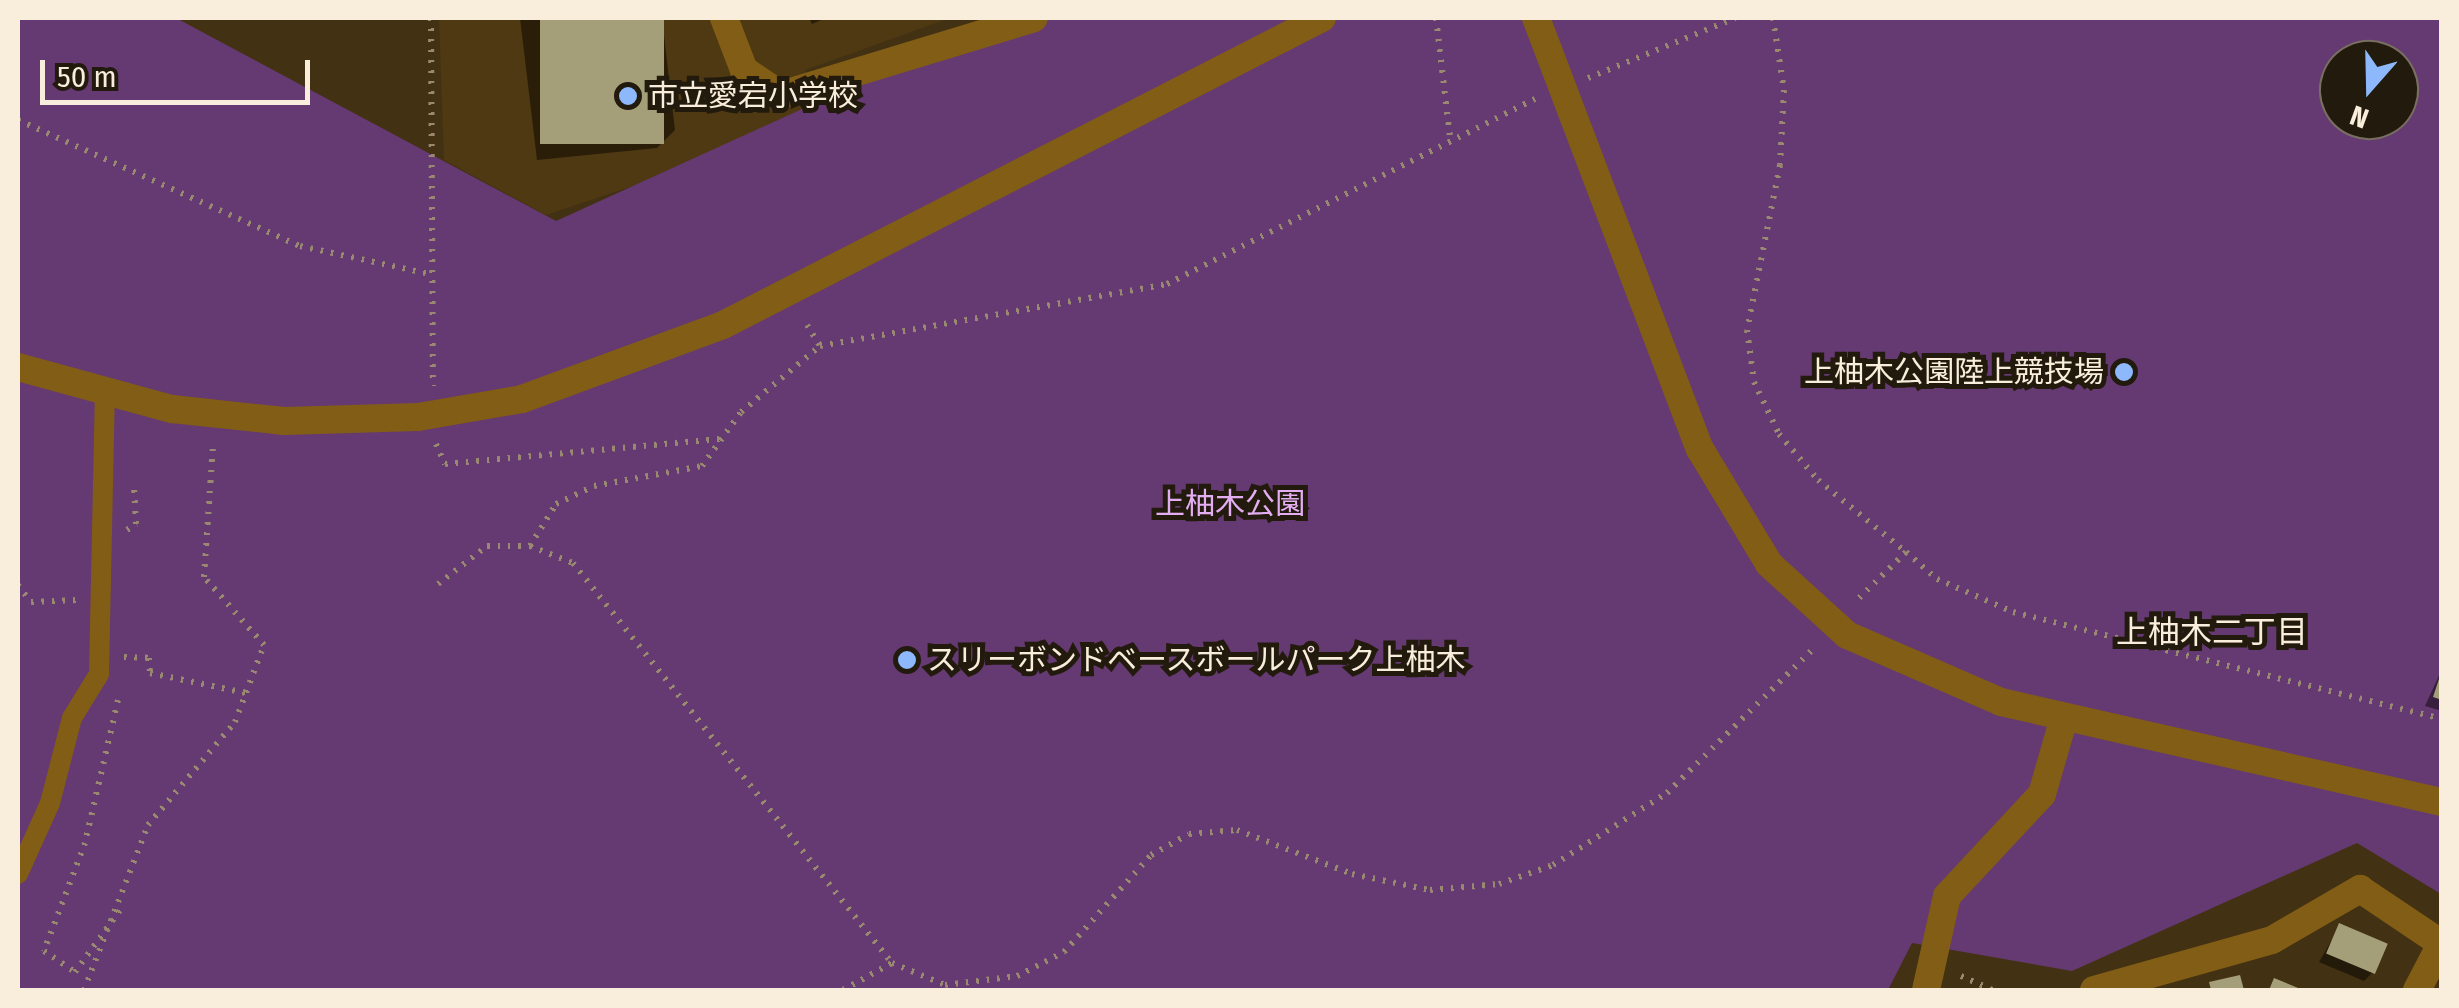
<!DOCTYPE html>
<meta charset="utf-8">
<style>
body{margin:0}
#map{position:relative;width:2459px;height:1008px;overflow:hidden;background:#423112;font-family:"Fira Sans Condensed","Noto Sans JP",sans-serif}
div>[style]{position:absolute}
.built>*{inset:0;background:#4f3912}
.green>*{inset:0;background:#653971}
.shadow>*{inset:0;background:#0007}
.building>*{inset:0;background:#a49e79;transform-origin:0 0}
.path>*{height:6px;margin-top:-3px;transform-origin:0;background:repeating-linear-gradient(90deg,#988970 0 2.5px,transparent 0 10.5px)}
.service>*{height:20px;margin:-10px;padding:0 10px;transform-origin:10px;border-radius:10px;background:#825d16}
.minor>*{height:28px;margin:-14px;padding:0 14px;transform-origin:14px;border-radius:14px;background:#825d16}
.tertiary>*{height:28px;margin:-14px;padding:0 14px;transform-origin:14px;border-radius:14px;background:#825d16}
.dots>*{width:28px;height:28px;translate:-50% -50%;box-sizing:border-box;border:5px solid #221a0d;border-radius:50%}
span{translate:-50% -50%;white-space:nowrap;text-align:center;line-height:1.15;-webkit-text-stroke:10px #221a0d;paint-order:stroke}
.poi-label{font-size:30px;color:#f9eedc}
.left{translate:0 -50%;text-align:left}
.right{translate:-100% -50%;text-align:right}
.park-label{font-size:30px;color:#e3adf2}
.neighbourhood-label{font-size:32px;color:#f9eedc}
.frame{position:absolute;inset:0;border:20px solid #f9eedc;pointer-events:none}
.north{position:absolute;left:2319px;top:40px;width:100px;height:100px;box-sizing:border-box;background:#221a0d;border:2px solid #786f60;border-radius:50%;rotate:200deg;font-size:28px;font-weight:700;line-height:40px;text-align:center;color:#f9eedc}
.north::after{content:'';display:block;margin:auto;width:35px;height:45px;background:#8db9fc;clip-path:polygon(50% 0,100% 100%,50% 72%,0 100%)}
.scale{position:absolute;left:40px;top:60px;width:270px;height:45px;box-sizing:border-box;border:5px solid #f9eedc;border-top:0;padding-left:12px;font-size:30px;line-height:35px;white-space:nowrap;color:#f9eedc;-webkit-text-stroke:8px #221a0d;paint-order:stroke}
</style>
<div id="map">
<div class="built">
<div style="clip-path:polygon(439px 18px,950px 18px,805px 70px,825px 122px,546px 215px,444px 160px)"></div>
</div>
<div class="green">
<div style="clip-path:polygon(evenodd,18px 18px,176px 18px,556px 221px,1002px 18px,2441px 18px,2441px 894px,2357px 843px,2072px 971px,1912px 943px,1888px 990px,18px 990px,18px 18px,2339px 60px,2399px 60px,2399px 120px,2339px 120px,2339px 60px)"></div>
</div>
<div class="shadow">
<div style="clip-path:polygon(520px 18px,662px 18px,675px 130px,657px 148px,537px 160px)"></div>
<div style="clip-path:polygon(809px 18px,826px 18px,812px 24px)"></div>
<div style="clip-path:polygon(2442px 669px,2442px 711px,2425px 706px)"></div>
<div style="clip-path:polygon(2340px 926px,2373px 972px,2364px 981px,2319px 962px)"></div>
</div>
<div class="building">
<div style="left:540px;top:18px;width:124px;height:126px"></div>
<div style="clip-path:polygon(2441px 673px,2442px 673px,2442px 700px,2433px 697px)"></div>
<div style="left:2339px;top:923px;width:53px;height:33px;rotate:23deg"></div>
<div style="clip-path:polygon(2240px 975px,2244px 990px,2211px 990px,2209px 982px)"></div>
<div style="clip-path:polygon(2274px 978px,2303px 990px,2269px 990px)"></div>
</div>
<div class="path">
<div style="left:431px;top:18px;width:368px;rotate:89.7deg"></div>
<div style="left:1436px;top:18px;width:120px;rotate:83.3deg"></div>
<div style="left:1773px;top:18px;width:73px;rotate:81.3deg"></div>
<div style="left:1784px;top:90px;width:75px;rotate:93.1deg"></div>
<div style="left:1780px;top:165px;width:168px;rotate:101.3deg"></div>
<div style="left:1747px;top:330px;width:52px;rotate:82.3deg"></div>
<div style="left:1754px;top:382px;width:58px;rotate:64.3deg"></div>
<div style="left:1779px;top:434px;width:60px;rotate:49.7deg"></div>
<div style="left:1818px;top:480px;width:114px;rotate:39.3deg"></div>
<div style="left:1906px;top:552px;width:73px;rotate:135.6deg"></div>
<div style="left:1588px;top:78px;width:159px;rotate:-22.2deg"></div>
<div style="left:18px;top:120px;width:309px;rotate:24.1deg"></div>
<div style="left:300px;top:246px;width:132px;rotate:12.2deg"></div>
<div style="left:807px;top:325px;width:25px;rotate:58deg"></div>
<div style="left:436px;top:444px;width:22px;rotate:66deg"></div>
<div style="left:445px;top:464px;width:278px;rotate:-5.2deg"></div>
<div style="left:127px;top:530px;width:11px;rotate:-34deg"></div>
<div style="left:136px;top:524px;width:37px;rotate:-93deg"></div>
<div style="left:530px;top:546px;width:49px;rotate:-58.2deg"></div>
<div style="left:556px;top:504px;width:42px;rotate:-25.3deg"></div>
<div style="left:594px;top:486px;width:110px;rotate:-10.5deg"></div>
<div style="left:702px;top:466px;width:67px;rotate:-54.2deg"></div>
<div style="left:741px;top:412px;width:103px;rotate:-39.9deg"></div>
<div style="left:820px;top:346px;width:352px;rotate:-10.1deg"></div>
<div style="left:1167px;top:284px;width:412px;rotate:-26.7deg"></div>
<div style="left:1906px;top:552px;width:41px;rotate:41.1deg"></div>
<div style="left:1937px;top:579px;width:83px;rotate:23.5deg"></div>
<div style="left:2013px;top:612px;width:442px;rotate:14deg"></div>
<div style="left:438px;top:584px;width:62px;rotate:-37.8deg"></div>
<div style="left:487px;top:546px;width:43px"></div>
<div style="left:530px;top:546px;width:46px;rotate:21.6deg"></div>
<div style="left:573px;top:563px;width:512px;rotate:51.43deg"></div>
<div style="left:18px;top:585px;width:21px;rotate:53deg"></div>
<div style="left:31px;top:602px;width:46px;rotate:-2.5deg"></div>
<div style="left:124px;top:657px;width:25px;rotate:2deg"></div>
<div style="left:149px;top:658px;width:15px;rotate:86deg"></div>
<div style="left:150px;top:673px;width:98px;rotate:11.8deg"></div>
<div style="left:118px;top:700px;width:147px;rotate:103deg"></div>
<div style="left:85px;top:843px;width:116px;rotate:110.8deg"></div>
<div style="left:44px;top:951px;width:37px;rotate:34deg"></div>
<div style="left:75px;top:972px;width:77px;rotate:-54deg"></div>
<div style="left:1961px;top:976px;width:35px;rotate:24deg"></div>
<div style="left:84px;top:990px;width:177px;rotate:-68.8deg"></div>
<div style="left:148px;top:825px;width:135px;rotate:-49.8deg"></div>
<div style="left:235px;top:722px;width:82px;rotate:-69.4deg"></div>
<div style="left:264px;top:645px;width:91px;rotate:-131.4deg"></div>
<div style="left:204px;top:577px;width:131px;rotate:-86.1deg"></div>
<div style="left:843px;top:990px;width:56px;rotate:-28.9deg"></div>
<div style="left:892px;top:963px;width:57px;rotate:22.5deg"></div>
<div style="left:945px;top:985px;width:73px;rotate:-7.1deg"></div>
<div style="left:1017px;top:976px;width:53px;rotate:-27.1deg"></div>
<div style="left:1064px;top:952px;width:130px;rotate:-48.1deg"></div>
<div style="left:1151px;top:855px;width:43px;rotate:-28.9deg"></div>
<div style="left:1189px;top:834px;width:48px;rotate:-4.8deg"></div>
<div style="left:1237px;top:830px;width:123px;rotate:20.9deg"></div>
<div style="left:1352px;top:874px;width:80px;rotate:11.6deg"></div>
<div style="left:1430px;top:890px;width:69px;rotate:-5deg"></div>
<div style="left:1499px;top:884px;width:57px;rotate:-19.4deg"></div>
<div style="left:1553px;top:865px;width:135px;rotate:-32.3deg"></div>
<div style="left:1667px;top:793px;width:209px;rotate:-44.6deg"></div>
</div>
<div class="service">
<div style="left:18px;top:874px;width:78px;rotate:-65.7deg"></div>
<div style="left:50px;top:803px;width:88px;rotate:-75.5deg"></div>
<div style="left:72px;top:718px;width:52px;rotate:-58.5deg"></div>
<div style="left:99px;top:674px;width:280px;rotate:-88.8deg"></div>
</div>
<div class="minor">
<div style="left:724px;top:18px;width:56px;rotate:69deg"></div>
<div style="left:744px;top:70px;width:45px;rotate:34deg"></div>
<div style="left:781px;top:95px;width:264px;rotate:-16.9deg"></div>
<div style="left:1926px;top:990px;width:96px;rotate:-77.4deg"></div>
<div style="left:1947px;top:896px;width:139px;rotate:-47deg"></div>
<div style="left:2042px;top:794px;width:79px;rotate:-73.9deg"></div>
<div style="left:2094px;top:990px;width:185px;rotate:-15.7deg"></div>
<div style="left:2272px;top:940px;width:102px;rotate:-30.1deg"></div>
<div style="left:2360px;top:889px;width:99px;rotate:33.9deg"></div>
<div style="left:2417px;top:990px;width:52px;rotate:-62.4deg"></div>
</div>
<div class="tertiary">
<div style="left:1536px;top:18px;width:461px;rotate:69.2deg"></div>
<div style="left:1700px;top:449px;width:134px;rotate:59deg"></div>
<div style="left:1769px;top:564px;width:105px;rotate:42.3deg"></div>
<div style="left:1847px;top:635px;width:168px;rotate:23.5deg"></div>
<div style="left:2001px;top:702px;width:452px;rotate:12.8deg"></div>
<div style="left:18px;top:367px;width:160px;rotate:15.3deg"></div>
<div style="left:172px;top:409px;width:113px;rotate:6.1deg"></div>
<div style="left:284px;top:421px;width:134px;rotate:-1.7deg"></div>
<div style="left:418px;top:417px;width:106px;rotate:-9.8deg"></div>
<div style="left:522px;top:399px;width:214px;rotate:-20.2deg"></div>
<div style="left:723px;top:325px;width:673px;rotate:-27.14deg"></div>
</div>
<div class="dots">
<div style="left:628px;top:96px;background:#8db9fc"></div>
<div style="left:2124px;top:372px;background:#8db9fc"></div>
<div style="left:907px;top:660px;background:#8db9fc"></div>
</div>
<div class="poi-label">
<span class="left" style="left:648px;top:96px">市立愛宕小学校</span>
<span class="right" style="left:2104px;top:372px">上柚木公園陸上競技場</span>
<span class="left" style="left:927px;top:660px">スリーボンドベースボールパーク上柚木</span>
</div>
<div class="park-label">
<span style="left:1230px;top:504px">上柚木公園</span>
</div>
<div class="neighbourhood-label">
<span style="left:2212px;top:632px">上柚木二丁目</span>
</div>
<div class="frame"></div>
<div class="north">N</div>
<div class="scale">50 m</div>
</div>
